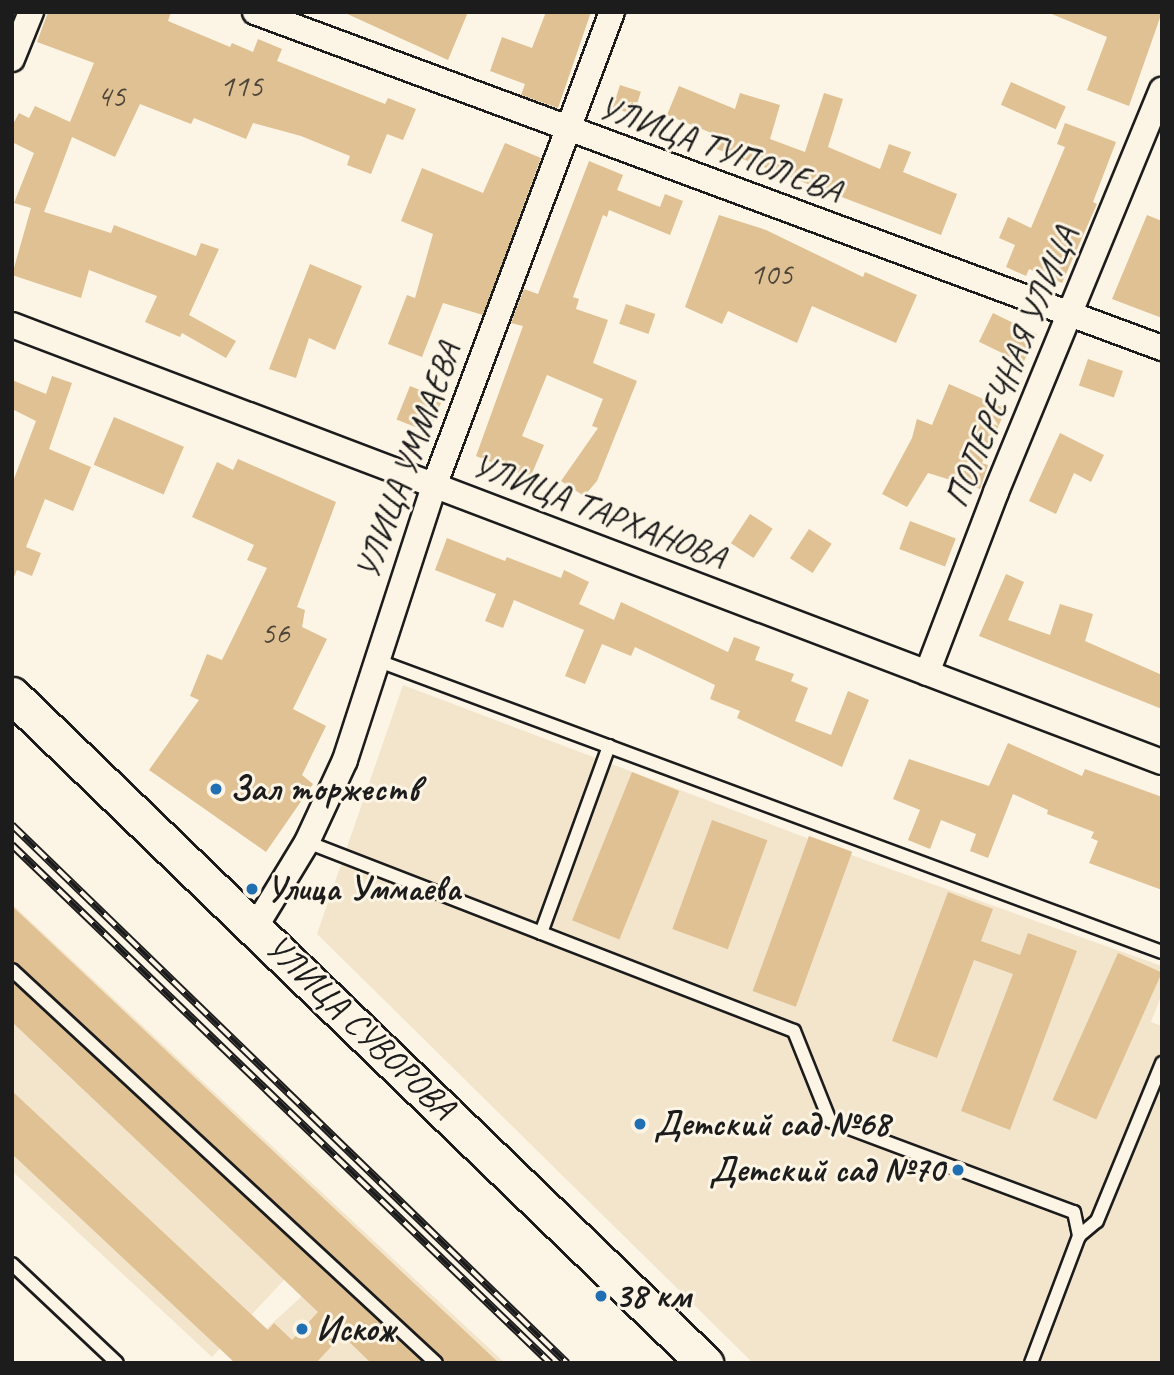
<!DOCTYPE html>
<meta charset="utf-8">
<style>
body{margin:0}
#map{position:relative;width:1174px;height:1375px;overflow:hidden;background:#fcf5e5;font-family:Caveat,sans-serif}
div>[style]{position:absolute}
.built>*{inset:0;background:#f3e5cc}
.building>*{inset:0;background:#dfc193;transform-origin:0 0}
.roads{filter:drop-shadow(2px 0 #1c1c1c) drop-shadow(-2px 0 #1c1c1c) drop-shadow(0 2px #1c1c1c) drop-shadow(0 -2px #1c1c1c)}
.lane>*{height:12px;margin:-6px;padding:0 6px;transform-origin:6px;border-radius:6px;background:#fcf5e5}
.street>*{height:24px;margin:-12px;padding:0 12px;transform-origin:12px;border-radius:12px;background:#fcf5e5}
.secondary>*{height:35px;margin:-17.5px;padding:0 17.5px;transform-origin:17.5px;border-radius:17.5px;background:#fcf5e5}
.rail>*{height:8px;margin-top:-4px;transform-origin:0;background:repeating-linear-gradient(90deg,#fcf5e5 0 16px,#1c1c1c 0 32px);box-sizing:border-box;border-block:2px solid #1c1c1c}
.dots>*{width:19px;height:19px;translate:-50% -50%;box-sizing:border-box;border:4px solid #fcf5e5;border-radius:50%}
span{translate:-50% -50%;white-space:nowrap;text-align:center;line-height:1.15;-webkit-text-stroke:6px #fcf5e5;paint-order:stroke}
.number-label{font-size:32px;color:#4d453a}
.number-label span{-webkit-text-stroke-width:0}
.street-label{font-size:35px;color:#1c1c1c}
.poi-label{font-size:35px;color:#1c1c1c;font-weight:700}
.left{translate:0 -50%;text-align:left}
.right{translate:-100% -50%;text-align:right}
.frame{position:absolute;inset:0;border:14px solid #1c1c1c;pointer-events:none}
</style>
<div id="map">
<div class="built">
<div style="clip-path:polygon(403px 685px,865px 860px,1162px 966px,1162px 994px,1151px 1022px,1162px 1026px,1162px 1363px,753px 1363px,317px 934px)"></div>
<div style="clip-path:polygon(12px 904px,505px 1363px,229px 1363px,302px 1296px,285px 1279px,212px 1357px,12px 1171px)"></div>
</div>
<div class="building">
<div style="clip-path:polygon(48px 12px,171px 12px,168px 21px,230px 47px,232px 43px,253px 52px,258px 39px,282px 49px,277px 61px,385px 104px,388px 98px,416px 109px,403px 140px,387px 134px,371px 174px,347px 165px,350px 156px,301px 136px,253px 123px,246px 139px,194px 118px,191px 124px,140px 104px,115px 157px,72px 137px,44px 212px,32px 208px,111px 233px,114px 225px,196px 256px,201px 243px,219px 249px,189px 315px,236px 341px,226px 358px,182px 333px,180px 337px,145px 322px,157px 296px,89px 270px,81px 298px,12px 275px,31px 208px,14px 203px,34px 153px,12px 142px,12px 126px,19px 113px,29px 118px,35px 106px,70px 122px,94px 63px,37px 42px)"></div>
<div style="clip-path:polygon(343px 12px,468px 12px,448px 60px)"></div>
<div style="clip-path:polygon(546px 12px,591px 12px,558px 108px,521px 95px,525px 84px,490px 71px,502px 37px,532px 48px)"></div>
<div style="clip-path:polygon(1047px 12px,1162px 12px,1129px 106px,1087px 90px,1107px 37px)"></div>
<div style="left:1011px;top:82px;width:60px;height:25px;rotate:24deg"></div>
<div style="left:620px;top:85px;width:22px;height:24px;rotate:18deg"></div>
<div style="clip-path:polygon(679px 86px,735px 109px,740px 93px,780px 105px,770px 139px,805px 152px,824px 93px,843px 99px,828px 147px,880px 169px,889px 144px,911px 152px,903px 172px,957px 194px,941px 235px,714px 148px,719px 136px,667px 115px)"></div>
<div style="clip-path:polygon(1065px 123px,1116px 142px,1093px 202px,1097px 204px,1062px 283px,1029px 269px,1026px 276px,1006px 267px,1015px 245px,999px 238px,1008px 217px,1031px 228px,1065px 147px,1057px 144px)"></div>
<div style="clip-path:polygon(505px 143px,541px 158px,483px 315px,443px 303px,422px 357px,388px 344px,407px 295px,415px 298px,433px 234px,401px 221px,422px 168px,483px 193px)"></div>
<div style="clip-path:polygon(589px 161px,623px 175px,617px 190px,660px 207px,665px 194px,683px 201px,670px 235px,609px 210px,607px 217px,603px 215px,573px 297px,579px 299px,576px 309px,608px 320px,593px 363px,637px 381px,597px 481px,584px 496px,561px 481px,598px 428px,592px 426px,603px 399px,547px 375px,522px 436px,544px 445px,530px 478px,476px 456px,523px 326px,511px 323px,524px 289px,538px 294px)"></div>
<div style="clip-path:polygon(719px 215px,766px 230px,863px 277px,865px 272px,917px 295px,896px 343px,812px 306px,797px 343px,728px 311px,722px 324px,685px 307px)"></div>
<div style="clip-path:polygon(1147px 215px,1162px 221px,1162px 318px,1112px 299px)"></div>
<div style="clip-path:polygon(310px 264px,362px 286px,335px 350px,309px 338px,296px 378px,269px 369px)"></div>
<div style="left:626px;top:304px;width:31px;height:21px;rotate:19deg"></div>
<div style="left:993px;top:313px;width:49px;height:32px;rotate:26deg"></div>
<div style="left:1088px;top:359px;width:37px;height:28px;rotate:19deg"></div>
<div style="clip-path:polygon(52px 376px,72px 383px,49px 449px,91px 467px,73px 511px,45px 499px,26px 547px,41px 553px,32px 576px,17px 570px,13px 579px,12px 484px,36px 421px,12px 409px,12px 380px,46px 394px)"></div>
<div style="clip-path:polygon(949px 384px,1006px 409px,982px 463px,988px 465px,980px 489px,928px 473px,907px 507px,882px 494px,912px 438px,917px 419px,932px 425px)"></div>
<div style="left:410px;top:386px;width:35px;height:36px;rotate:22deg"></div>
<div style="left:114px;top:417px;width:76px;height:52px;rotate:23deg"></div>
<div style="clip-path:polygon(1060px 433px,1104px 455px,1091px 482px,1074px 473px,1056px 514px,1029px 501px)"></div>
<div style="clip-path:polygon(238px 459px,336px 502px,297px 607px,305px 610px,302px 627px,327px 639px,293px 709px,326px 726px,302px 775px,313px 784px,266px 852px,149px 770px,199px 700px,190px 696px,207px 654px,222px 660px,267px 568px,247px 560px,254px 545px,192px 517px,217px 462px,233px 470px)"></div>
<div style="left:750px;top:514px;width:27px;height:35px;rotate:33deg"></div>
<div style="left:910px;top:521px;width:49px;height:30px;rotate:21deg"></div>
<div style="left:809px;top:529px;width:27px;height:35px;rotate:33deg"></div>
<div style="clip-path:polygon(447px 538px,505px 561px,507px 557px,561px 578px,564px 570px,589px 582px,579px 604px,614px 620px,621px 602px,728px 652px,734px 637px,760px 647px,755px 660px,794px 674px,791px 681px,808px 688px,795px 721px,831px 735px,848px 691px,869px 700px,842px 767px,737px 718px,740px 711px,710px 699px,715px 685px,635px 647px,631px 656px,602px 644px,585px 684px,565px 676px,584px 630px,514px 600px,503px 628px,485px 621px,496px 594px,435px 570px)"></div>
<div style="clip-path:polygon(1006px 574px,1024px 582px,1008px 620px,1050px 635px,1060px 604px,1093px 614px,1085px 641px,1162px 675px,1162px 709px,979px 636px)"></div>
<div style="clip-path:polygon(1008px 743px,1082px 776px,1085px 769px,1162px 797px,1162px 890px,1089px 863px,1098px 841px,1091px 838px,1094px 832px,1047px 814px,1048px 810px,1013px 794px,988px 858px,970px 851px,976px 834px,941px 820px,930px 849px,908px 840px,920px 810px,893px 799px,909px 759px,989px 786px)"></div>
<div style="left:632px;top:772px;width:51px;height:160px;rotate:22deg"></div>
<div style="left:712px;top:820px;width:59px;height:116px;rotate:20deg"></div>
<div style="left:809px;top:836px;width:46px;height:165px;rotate:20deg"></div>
<div style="clip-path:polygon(948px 892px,993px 909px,981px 941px,1020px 955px,1028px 933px,1077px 951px,1010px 1130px,961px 1111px,1013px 974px,974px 960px,937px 1058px,892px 1041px)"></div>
<div style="clip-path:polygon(12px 906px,499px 1363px,445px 1363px,12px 961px)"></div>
<div style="left:1118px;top:953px;width:48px;height:161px;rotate:24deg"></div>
<div style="clip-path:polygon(12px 982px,423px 1363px,371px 1363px,342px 1335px,316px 1363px,235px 1363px,12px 1154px,12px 1091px,268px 1330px,274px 1323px,292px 1340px,318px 1312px,12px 1022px)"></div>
</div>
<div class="roads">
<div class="lane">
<div style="left:376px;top:660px;width:838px;rotate:20.38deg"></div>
<div style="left:307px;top:842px;width:522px;rotate:21.21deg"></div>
<div style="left:794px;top:1031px;width:97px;rotate:68.2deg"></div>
<div style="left:830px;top:1121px;width:260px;rotate:20.5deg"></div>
<div style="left:1074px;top:1212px;width:25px;rotate:78deg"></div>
<div style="left:541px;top:933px;width:199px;rotate:-70deg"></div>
<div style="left:12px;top:970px;width:578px;rotate:42.83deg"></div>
<div style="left:12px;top:1264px;width:144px;rotate:43.3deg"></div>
<div style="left:1031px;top:1363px;width:136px;rotate:-69.3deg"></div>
<div style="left:1079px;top:1236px;width:23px;rotate:-40deg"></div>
<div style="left:1097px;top:1221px;width:171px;rotate:-67.6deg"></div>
</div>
<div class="street">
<div style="left:255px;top:12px;width:967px;rotate:20.33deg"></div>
<div style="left:12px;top:59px;width:51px;rotate:-68deg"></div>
<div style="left:12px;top:325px;width:1230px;rotate:20.81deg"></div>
<div style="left:927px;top:673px;width:194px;rotate:-69.1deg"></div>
<div style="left:996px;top:492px;width:435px;rotate:-67.6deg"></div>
<div style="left:256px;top:926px;width:98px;rotate:-58.7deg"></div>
<div style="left:307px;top:842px;width:90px;rotate:-65.1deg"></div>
<div style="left:345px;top:760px;width:288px;rotate:-72deg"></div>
<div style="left:434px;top:486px;width:506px;rotate:-69.42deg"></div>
</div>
<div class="secondary">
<div style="left:12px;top:695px;width:963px;rotate:43.95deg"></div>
</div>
</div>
<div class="rail">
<div style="left:12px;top:825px;width:773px;rotate:44.11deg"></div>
<div style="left:12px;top:845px;width:747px;rotate:43.91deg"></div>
</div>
<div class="dots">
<div style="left:216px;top:789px;background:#1f6fb2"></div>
<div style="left:252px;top:889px;background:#1f6fb2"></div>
<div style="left:640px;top:1124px;background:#1f6fb2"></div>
<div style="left:958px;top:1170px;background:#1f6fb2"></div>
<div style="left:601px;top:1296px;background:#1f6fb2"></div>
<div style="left:302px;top:1329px;background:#1f6fb2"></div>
</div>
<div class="number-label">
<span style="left:241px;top:86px">115</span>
<span style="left:111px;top:96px">45</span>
<span style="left:771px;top:274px">105</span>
<span style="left:275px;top:633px">56</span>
</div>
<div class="street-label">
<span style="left:720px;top:149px;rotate:20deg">УЛИЦА ТУПОЛЕВА</span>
<span style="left:1011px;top:367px;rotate:-68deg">ПОПЕРЕЧНАЯ УЛИЦА</span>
<span style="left:408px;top:461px;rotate:-70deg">УЛИЦА УММАЕВА</span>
<span style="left:599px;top:511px;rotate:21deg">УЛИЦА ТАРХАНОВА</span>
<span style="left:360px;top:1027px;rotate:44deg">УЛИЦА СУВОРОВА</span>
</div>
<div class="poi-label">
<span class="left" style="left:230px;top:789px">Зал торжеств</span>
<span class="left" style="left:266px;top:889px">Улица Уммаева</span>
<span class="left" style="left:654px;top:1124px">Детский сад №68</span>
<span class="right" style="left:944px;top:1170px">Детский сад №70</span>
<span class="left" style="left:615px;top:1296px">38 км</span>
<span class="left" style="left:316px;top:1329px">Искож</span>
</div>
<div class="frame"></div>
</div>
